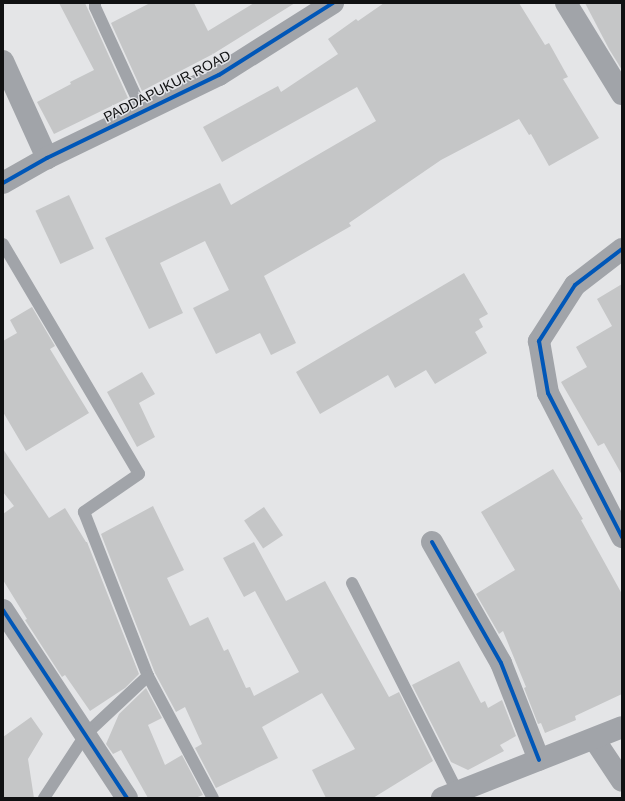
<!DOCTYPE html>
<style>
body{margin:0}
#map{position:relative;width:625px;height:801px;overflow:hidden;background:#e4e5e7;font-family:Arial,sans-serif}
div>[style]{position:absolute}
.building>*{inset:0;background:#c5c6c7;transform-origin:0 0}
.lane>*{height:12px;margin:-6px;padding:0 6px;transform-origin:6px;border-radius:6px;background:#a1a4a9}
.street>*{height:22px;margin:-11px;padding:0 11px;transform-origin:11px;border-radius:11px;background:#a1a4a9}
.cycleway>*{height:4px;margin:-2px;padding:0 2px;transform-origin:2px;border-radius:2px;background:#0057b8}
span{translate:-50% -50%;white-space:nowrap;text-align:center;line-height:1.15;-webkit-text-stroke:3px #e3e4e8;paint-order:stroke}
.street-label{font-size:14px;color:#101112}
.frame{position:absolute;inset:0;border:4px solid #101112;pointer-events:none}
</style>
<div id="map">
<div class="building">
<div style="clip-path:polygon(59px 3px,85px 3px,128px 98px,54px 134px,37px 102px,71px 84px,70px 82px,94px 70px)"></div>
<div style="clip-path:polygon(150px 3px,194px 3px,208px 31px,254px 3px,295px 3px,213px 54px,142px 91px,111px 23px)"></div>
<div style="clip-path:polygon(384px 3px,519px 3px,545px 45px,549px 43px,568px 77px,563px 79px,599px 138px,549px 166px,531px 134px,529px 135px,519px 119px,441px 160px,349px 223px,351px 226px,264px 276px,296px 343px,271px 355px,260px 333px,216px 354px,193px 308px,229px 290px,205px 241px,160px 263px,183px 313px,149px 329px,105px 238px,220px 183px,231px 205px,376px 121px,357px 87px,222px 162px,203px 127px,278px 86px,281px 92px,338px 54px,328px 39px,356px 19px,358px 21px)"></div>
<div style="clip-path:polygon(585px 3px,622px 3px,622px 70px,609px 49px)"></div>
<div style="left:69px;top:195px;width:59px;height:37px;rotate:65deg"></div>
<div style="clip-path:polygon(464px 273px,488px 314px,479px 319px,483px 327px,475px 332px,487px 353px,435px 384px,426px 370px,395px 388px,388px 375px,320px 414px,296px 372px)"></div>
<div style="clip-path:polygon(622px 284px,622px 475px,604px 443px,598px 446px,561px 382px,587px 367px,576px 347px,612px 326px,597px 299px)"></div>
<div style="clip-path:polygon(32px 307px,55px 346px,50px 349px,89px 413px,26px 451px,3px 412px,3px 341px,17px 333px,10px 320px)"></div>
<div style="clip-path:polygon(142px 372px,155px 394px,139px 403px,155px 437px,137px 447px,107px 392px)"></div>
<div style="clip-path:polygon(3px 449px,49px 518px,65px 508px,86px 542px,87px 542px,139px 674px,125px 688px,90px 711px,65px 675px,62px 677px,25px 620px,27px 619px,3px 580px,3px 514px,14px 506px,3px 492px)"></div>
<div style="clip-path:polygon(553px 469px,583px 519px,581px 520px,622px 594px,622px 694px,575px 716px,576px 720px,545px 733px,541px 723px,538px 724px,524px 688px,526px 687px,503px 631px,499px 634px,476px 594px,515px 570px,481px 512px)"></div>
<div style="clip-path:polygon(153px 506px,184px 570px,167px 578px,190px 626px,208px 617px,224px 651px,228px 649px,246px 688px,250px 687px,254px 696px,299px 672px,255px 591px,244px 597px,223px 558px,254px 542px,286px 601px,325px 581px,389px 697px,399px 692px,433px 761px,373px 798px,326px 798px,312px 770px,355px 749px,322px 693px,262px 727px,278px 758px,216px 788px,195px 748px,202px 744px,185px 707px,176px 712px,155px 673px,101px 534px)"></div>
<div style="left:264px;top:507px;width:34px;height:24px;rotate:56deg"></div>
<div style="clip-path:polygon(459px 661px,481px 703px,485px 701px,488px 708px,502px 700px,516px 736px,500px 745px,504px 751px,468px 770px,451px 762px,412px 685px)"></div>
<div style="clip-path:polygon(146px 688px,162px 718px,148px 725px,165px 765px,182px 755px,203px 795px,195px 798px,148px 798px,121px 750px,113px 754px,106px 744px,119px 714px)"></div>
<div style="clip-path:polygon(31px 717px,43px 734px,28px 759px,34px 798px,3px 798px,3px 737px)"></div>
</div>
<div class="lane">
<div style="left:95px;top:3px;width:4px;rotate:90deg"></div>
<div style="left:95px;top:7px;width:115px;rotate:65.4deg"></div>
<div style="left:3px;top:244px;width:267px;rotate:59.4deg"></div>
<div style="left:139px;top:474px;width:67px;rotate:145.4deg"></div>
<div style="left:84px;top:512px;width:176px;rotate:68.7deg"></div>
<div style="left:148px;top:676px;width:138px;rotate:62deg"></div>
<div style="left:352px;top:583px;width:233px;rotate:63.2deg"></div>
<div style="left:44px;top:798px;width:77px;rotate:-56.7deg"></div>
<div style="left:86px;top:734px;width:85px;rotate:-43.1deg"></div>
</div>
<div class="street">
<div style="left:566px;top:3px;width:107px;rotate:58.4deg"></div>
<div style="left:3px;top:61px;width:107px;rotate:65.6deg"></div>
<div style="left:3px;top:183px;width:51px;rotate:-29.6deg"></div>
<div style="left:47px;top:158px;width:191px;rotate:-25.8deg"></div>
<div style="left:219px;top:75px;width:135px;rotate:-32.3deg"></div>
<div style="left:622px;top:249px;width:59px;rotate:142.5deg"></div>
<div style="left:575px;top:285px;width:67px;rotate:122.7deg"></div>
<div style="left:539px;top:341px;width:53px;rotate:80.2deg"></div>
<div style="left:548px;top:393px;width:162px;rotate:62.8deg"></div>
<div style="left:432px;top:542px;width:139px;rotate:60.3deg"></div>
<div style="left:501px;top:663px;width:104px;rotate:68.6deg"></div>
<div style="left:3px;top:610px;width:225px;rotate:56.6deg"></div>
<div style="left:594px;top:739px;width:50px;rotate:56.3deg"></div>
<div style="left:442px;top:798px;width:193px;rotate:-21.5deg"></div>
</div>
<div class="cycleway">
<div style="left:3px;top:183px;width:51px;rotate:-29.6deg"></div>
<div style="left:47px;top:158px;width:191px;rotate:-25.8deg"></div>
<div style="left:219px;top:75px;width:135px;rotate:-32.3deg"></div>
<div style="left:622px;top:249px;width:59px;rotate:142.5deg"></div>
<div style="left:575px;top:285px;width:67px;rotate:122.7deg"></div>
<div style="left:539px;top:341px;width:53px;rotate:80.2deg"></div>
<div style="left:548px;top:393px;width:162px;rotate:62.8deg"></div>
<div style="left:432px;top:542px;width:139px;rotate:60.3deg"></div>
<div style="left:501px;top:663px;width:104px;rotate:68.6deg"></div>
<div style="left:3px;top:610px;width:225px;rotate:56.6deg"></div>
</div>
<div class="street-label">
<span style="left:167px;top:86px;rotate:-27deg">PADDAPUKUR ROAD</span>
</div>
<div class="frame"></div>
</div>
